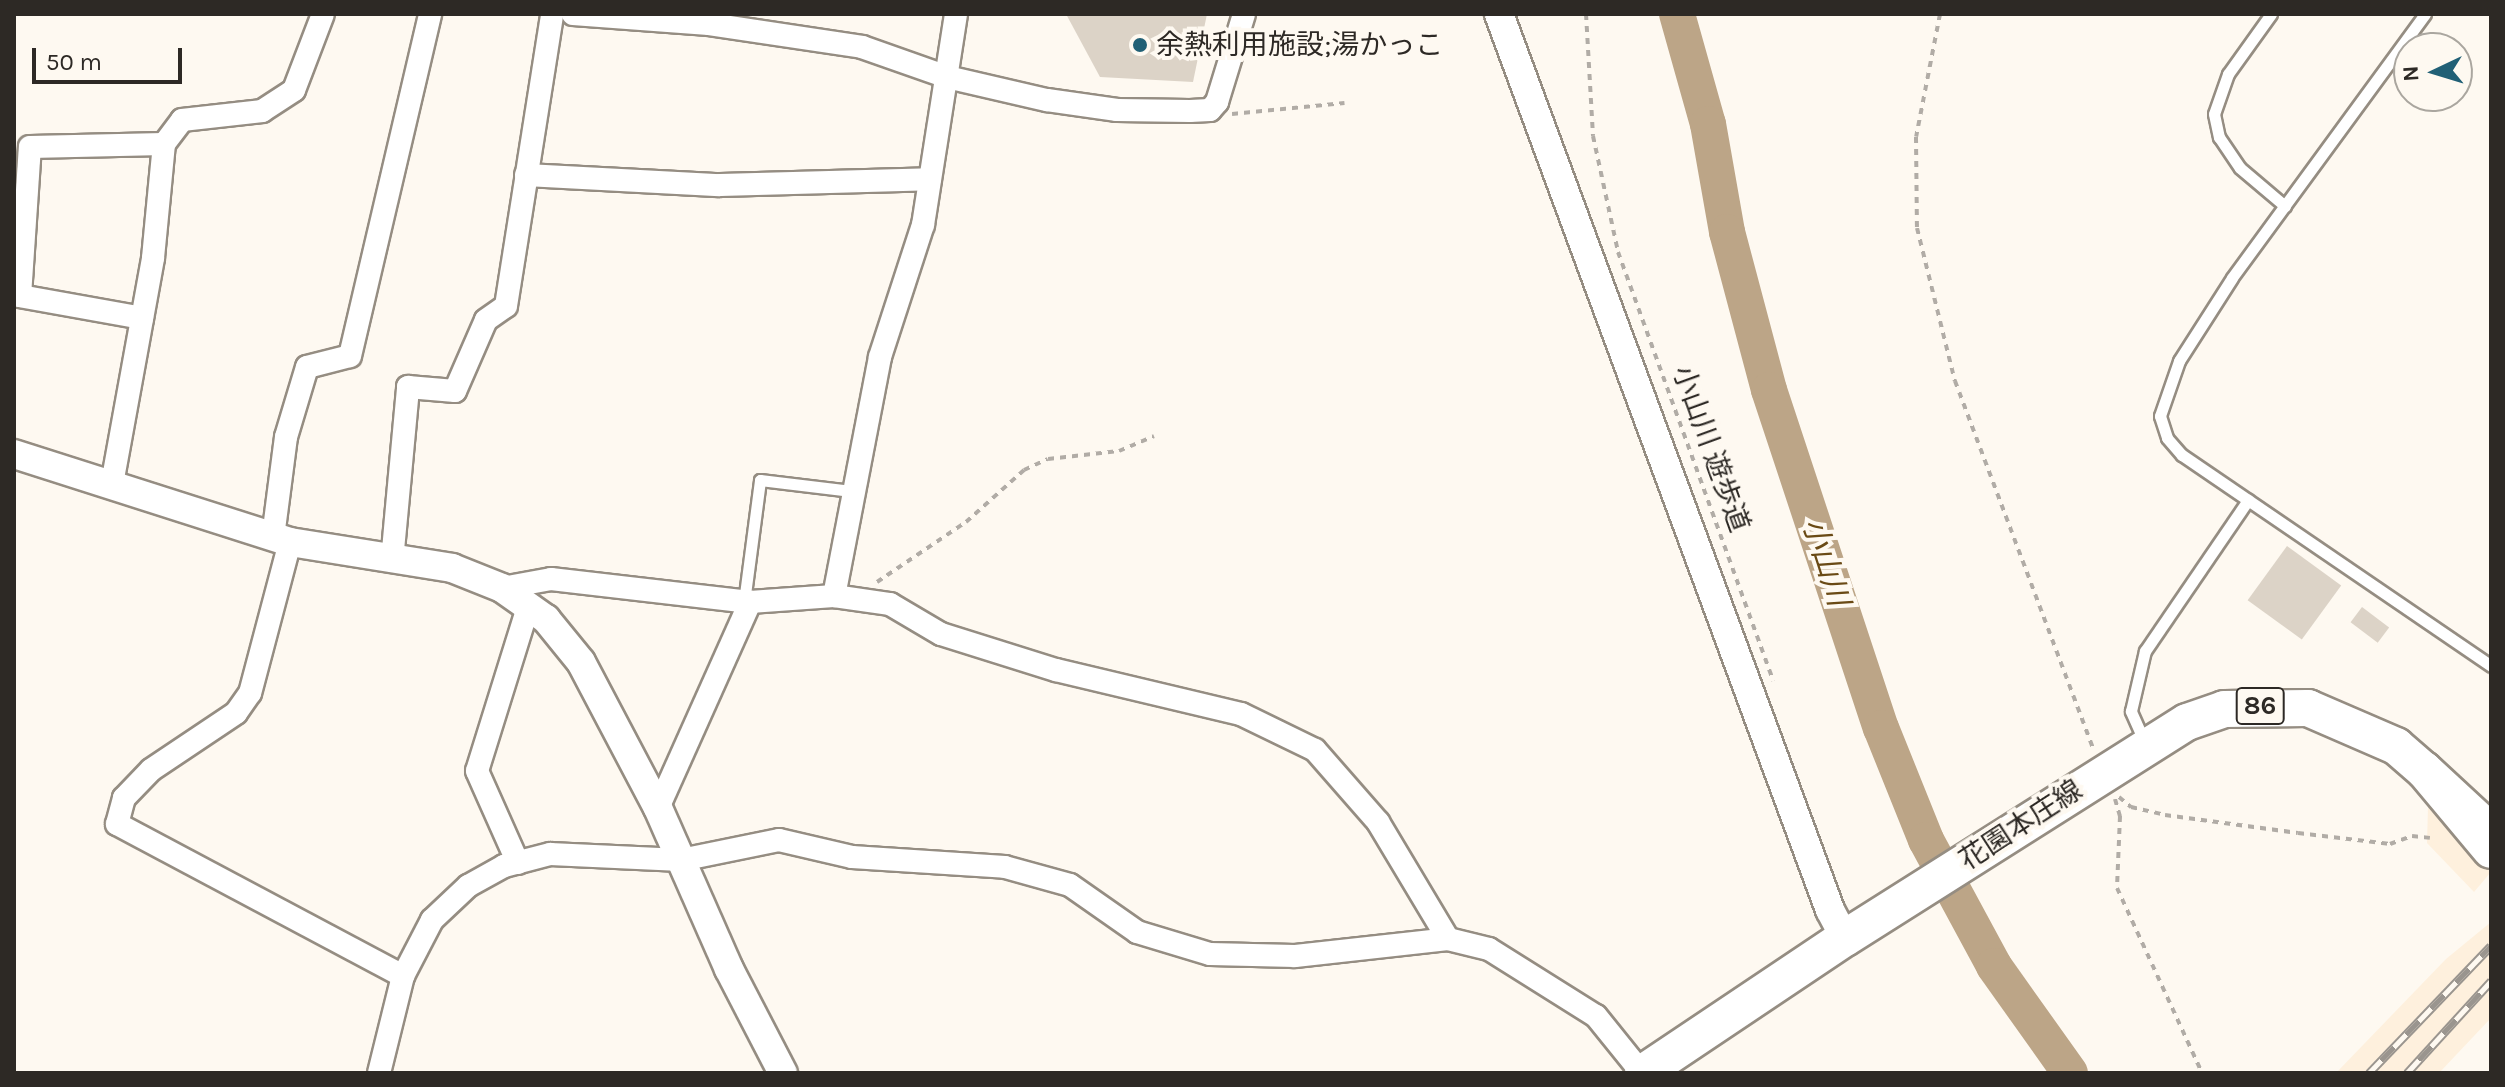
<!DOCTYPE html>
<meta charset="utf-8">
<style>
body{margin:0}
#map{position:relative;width:2505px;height:1087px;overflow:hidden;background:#fef9f1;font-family:Karla,"Noto Sans JP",sans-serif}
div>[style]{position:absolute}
.built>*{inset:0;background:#fef0dd}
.river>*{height:36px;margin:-18px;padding:0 18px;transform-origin:18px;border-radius:18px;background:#bca587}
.building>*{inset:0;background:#dcd3c7;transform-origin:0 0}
.path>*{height:4px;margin-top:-2px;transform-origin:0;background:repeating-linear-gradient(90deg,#b1aca6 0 6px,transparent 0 12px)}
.roads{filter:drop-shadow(2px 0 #958d82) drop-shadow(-2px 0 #958d82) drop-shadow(0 2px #958d82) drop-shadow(0 -2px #958d82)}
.service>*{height:11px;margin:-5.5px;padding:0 5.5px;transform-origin:5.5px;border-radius:5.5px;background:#fff}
.minor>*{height:22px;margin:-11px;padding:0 11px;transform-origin:11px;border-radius:11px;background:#fff}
.tertiary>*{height:28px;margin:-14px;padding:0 14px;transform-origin:14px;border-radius:14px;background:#fff}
.primary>*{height:36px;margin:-18px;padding:0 18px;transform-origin:18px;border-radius:18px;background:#fff}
.rail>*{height:9px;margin-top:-4.5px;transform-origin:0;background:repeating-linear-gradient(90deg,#fef9f1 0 18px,#9a958f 0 36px);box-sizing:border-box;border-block:2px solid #9a958f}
.dots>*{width:22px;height:22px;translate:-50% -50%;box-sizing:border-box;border:4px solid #fef9f1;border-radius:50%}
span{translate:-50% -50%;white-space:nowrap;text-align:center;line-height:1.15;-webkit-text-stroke:8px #fef9f1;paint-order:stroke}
.shield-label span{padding:2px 6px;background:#fef9f1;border:2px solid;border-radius:6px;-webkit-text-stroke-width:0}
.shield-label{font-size:26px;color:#2d2925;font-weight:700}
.poi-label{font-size:28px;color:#2d2925}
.left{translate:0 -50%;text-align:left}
.street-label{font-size:28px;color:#2d2925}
.water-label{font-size:30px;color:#6a4a15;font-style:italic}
.frame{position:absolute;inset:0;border:16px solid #2d2925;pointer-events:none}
.north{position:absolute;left:2393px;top:32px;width:80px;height:80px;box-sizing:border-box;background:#fef9f1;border:2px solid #aaa69f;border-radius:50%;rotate:266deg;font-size:22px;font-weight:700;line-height:32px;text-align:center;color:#2d2925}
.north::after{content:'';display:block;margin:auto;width:28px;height:36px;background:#216076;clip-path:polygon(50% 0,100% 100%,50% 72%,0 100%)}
.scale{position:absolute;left:32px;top:48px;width:150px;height:36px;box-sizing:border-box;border:4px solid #2d2925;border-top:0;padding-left:10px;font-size:24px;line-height:28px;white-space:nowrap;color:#2d2925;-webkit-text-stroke:6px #fef9f1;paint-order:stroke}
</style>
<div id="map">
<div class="built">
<div style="clip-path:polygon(2428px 807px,2491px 872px,2474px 892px,2427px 843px)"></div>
<div style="clip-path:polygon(2491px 922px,2491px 1018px,2439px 1073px,2336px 1073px,2446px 959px)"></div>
</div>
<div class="river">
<div style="left:1677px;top:14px;width:114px;rotate:74.3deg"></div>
<div style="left:1708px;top:124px;width:110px;rotate:80deg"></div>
<div style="left:1727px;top:232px;width:163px;rotate:75.1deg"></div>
<div style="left:1769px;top:390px;width:356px;rotate:71.7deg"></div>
<div style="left:1881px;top:728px;width:121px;rotate:68.1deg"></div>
<div style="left:1926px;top:840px;width:143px;rotate:61.6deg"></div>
<div style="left:1994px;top:966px;width:131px;rotate:54.6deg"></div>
</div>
<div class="building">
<div style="clip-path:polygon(1066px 14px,1207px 14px,1193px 82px,1100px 77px)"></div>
<div style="left:2287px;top:546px;width:67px;height:67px;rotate:36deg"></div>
<div style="left:2362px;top:607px;width:34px;height:19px;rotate:37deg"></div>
</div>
<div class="path">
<div style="left:1586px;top:14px;width:122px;rotate:86.7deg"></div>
<div style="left:1593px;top:136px;width:119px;rotate:77.8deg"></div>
<div style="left:1618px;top:252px;width:456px;rotate:70.1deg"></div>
<div style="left:1940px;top:14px;width:125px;rotate:101deg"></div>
<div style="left:1916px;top:137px;width:91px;rotate:89.4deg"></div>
<div style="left:1917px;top:228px;width:158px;rotate:76.1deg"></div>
<div style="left:1955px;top:381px;width:395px;rotate:69.4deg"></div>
<div style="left:1232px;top:114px;width:113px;rotate:-5.6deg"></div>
<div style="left:877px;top:582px;width:107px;rotate:-34deg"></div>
<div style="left:966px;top:522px;width:78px;rotate:-41.9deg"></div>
<div style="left:1024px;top:470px;width:26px;rotate:-25deg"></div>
<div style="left:1048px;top:459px;width:71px;rotate:-6.4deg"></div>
<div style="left:1119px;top:451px;width:38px;rotate:-23deg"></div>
<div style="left:2119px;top:797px;width:16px;rotate:40deg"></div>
<div style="left:2131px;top:807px;width:35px;rotate:13deg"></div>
<div style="left:2165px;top:815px;width:134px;rotate:7.7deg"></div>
<div style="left:2298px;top:833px;width:93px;rotate:6.8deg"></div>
<div style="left:2390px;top:844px;width:23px;rotate:-20deg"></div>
<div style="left:2412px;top:836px;width:18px;rotate:6deg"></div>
<div style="left:2115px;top:799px;width:18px;rotate:74deg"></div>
<div style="left:2120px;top:816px;width:72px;rotate:92.4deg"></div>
<div style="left:2117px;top:888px;width:204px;rotate:65.3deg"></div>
</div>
<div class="roads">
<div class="service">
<div style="left:2271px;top:14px;width:74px;rotate:125.6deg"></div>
<div style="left:2228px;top:74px;width:42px;rotate:109.3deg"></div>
<div style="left:2214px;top:114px;width:24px;rotate:78deg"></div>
<div style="left:2219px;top:137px;width:37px;rotate:56deg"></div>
<div style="left:2240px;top:168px;width:59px;rotate:40.2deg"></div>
<div style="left:2425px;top:14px;width:327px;rotate:126.2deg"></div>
<div style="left:2232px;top:278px;width:98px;rotate:122.6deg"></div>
<div style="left:2179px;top:361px;width:58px;rotate:109.1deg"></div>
<div style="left:2160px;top:416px;width:23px;rotate:72deg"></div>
<div style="left:2167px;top:438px;width:23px;rotate:49deg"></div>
<div style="left:2182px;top:455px;width:374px;rotate:34.3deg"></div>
<div style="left:744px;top:602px;width:123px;rotate:-82.5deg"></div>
<div style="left:760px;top:480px;width:92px;rotate:6.9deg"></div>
<div style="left:2145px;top:743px;width:35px;rotate:-114deg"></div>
<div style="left:2131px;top:711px;width:62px;rotate:-76.9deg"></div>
<div style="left:2145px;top:651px;width:183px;rotate:-55.7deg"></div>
</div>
<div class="minor">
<div style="left:573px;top:14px;width:136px;rotate:4.2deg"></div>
<div style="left:709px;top:24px;width:155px;rotate:8.5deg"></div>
<div style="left:862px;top:47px;width:90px;rotate:19.4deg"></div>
<div style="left:947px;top:77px;width:103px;rotate:13deg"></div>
<div style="left:1047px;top:100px;width:71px;rotate:8.1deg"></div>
<div style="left:1117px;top:110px;width:73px;rotate:0.8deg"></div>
<div style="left:1190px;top:111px;width:20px;rotate:-3deg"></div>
<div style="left:1210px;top:110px;width:11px;rotate:-49deg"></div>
<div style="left:1217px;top:102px;width:92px;rotate:-72.9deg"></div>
<div style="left:526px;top:175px;width:194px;rotate:3deg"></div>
<div style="left:720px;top:185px;width:210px;rotate:-1.6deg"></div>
<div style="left:142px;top:318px;width:124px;rotate:-169.8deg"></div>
<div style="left:20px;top:296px;width:149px;rotate:-86.2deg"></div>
<div style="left:30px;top:147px;width:134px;rotate:-1.3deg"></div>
<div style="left:112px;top:484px;width:230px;rotate:-79.7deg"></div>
<div style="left:153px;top:258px;width:115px;rotate:-84.5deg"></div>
<div style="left:164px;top:144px;width:30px;rotate:-53deg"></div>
<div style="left:182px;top:120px;width:81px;rotate:-6.4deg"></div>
<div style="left:262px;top:111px;width:38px;rotate:-33deg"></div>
<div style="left:294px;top:90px;width:81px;rotate:-69.1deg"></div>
<div style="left:273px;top:537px;width:101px;rotate:-82.6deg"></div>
<div style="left:286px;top:437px;width:73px;rotate:-73.3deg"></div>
<div style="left:307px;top:367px;width:44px;rotate:-14.3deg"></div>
<div style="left:350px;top:356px;width:351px;rotate:-76.8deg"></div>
<div style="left:290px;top:542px;width:156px;rotate:104.8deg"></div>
<div style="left:250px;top:693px;width:24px;rotate:125deg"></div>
<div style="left:236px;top:713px;width:102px;rotate:146.2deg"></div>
<div style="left:151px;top:770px;width:39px;rotate:134deg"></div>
<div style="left:124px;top:798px;width:27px;rotate:105deg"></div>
<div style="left:117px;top:824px;width:324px;rotate:28deg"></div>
<div style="left:392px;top:561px;width:175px;rotate:-84.7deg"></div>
<div style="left:408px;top:387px;width:47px;rotate:4.9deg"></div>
<div style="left:455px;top:391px;width:77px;rotate:-66.4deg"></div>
<div style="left:486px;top:320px;width:24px;rotate:-35deg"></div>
<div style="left:506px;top:306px;width:296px;rotate:-81deg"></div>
<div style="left:502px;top:588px;width:50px;rotate:-10.4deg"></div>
<div style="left:551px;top:579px;width:200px;rotate:6.6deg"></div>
<div style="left:750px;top:602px;width:84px;rotate:-4.1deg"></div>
<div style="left:834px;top:596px;width:57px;rotate:8.1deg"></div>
<div style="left:890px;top:604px;width:59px;rotate:30.5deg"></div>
<div style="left:941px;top:634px;width:121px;rotate:17.4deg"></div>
<div style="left:1056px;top:670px;width:190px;rotate:13.4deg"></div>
<div style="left:1241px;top:714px;width:82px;rotate:25.9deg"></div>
<div style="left:1315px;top:750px;width:96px;rotate:48.8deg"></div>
<div style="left:1378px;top:822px;width:136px;rotate:59.1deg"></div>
<div style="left:1448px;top:939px;width:42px;rotate:13.7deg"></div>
<div style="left:1489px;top:949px;width:126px;rotate:32.1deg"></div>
<div style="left:1596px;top:1016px;width:73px;rotate:51.1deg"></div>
<div style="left:834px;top:596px;width:243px;rotate:-79.1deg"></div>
<div style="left:880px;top:357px;width:139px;rotate:-72deg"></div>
<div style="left:923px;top:225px;width:214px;rotate:-81.1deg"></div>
<div style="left:658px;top:808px;width:226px;rotate:-65.9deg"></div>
<div style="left:518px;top:863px;width:101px;rotate:-114deg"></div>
<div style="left:477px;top:771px;width:172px;rotate:-72.7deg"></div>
<div style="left:379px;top:1073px;width:100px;rotate:-76.1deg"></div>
<div style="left:403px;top:976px;width:63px;rotate:-62.6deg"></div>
<div style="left:432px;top:920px;width:50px;rotate:-43.4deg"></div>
<div style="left:468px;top:886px;width:41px;rotate:-29.1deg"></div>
<div style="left:504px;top:866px;width:48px;rotate:-14.6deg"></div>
<div style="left:550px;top:854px;width:131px;rotate:2.6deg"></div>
<div style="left:681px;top:860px;width:100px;rotate:-11.5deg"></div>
<div style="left:779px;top:840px;width:75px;rotate:13.1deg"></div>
<div style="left:852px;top:857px;width:153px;rotate:3.7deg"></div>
<div style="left:1005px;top:867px;width:67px;rotate:15.5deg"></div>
<div style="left:1070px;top:885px;width:82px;rotate:35deg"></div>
<div style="left:1137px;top:932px;width:76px;rotate:16.8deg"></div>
<div style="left:1210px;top:954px;width:85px;rotate:1.3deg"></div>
<div style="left:1295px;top:956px;width:154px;rotate:-6.3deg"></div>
</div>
<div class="tertiary">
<div style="left:1499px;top:14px;width:955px;rotate:69.72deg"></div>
<div style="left:1830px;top:910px;width:32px;rotate:62deg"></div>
<div style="left:14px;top:454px;width:290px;rotate:17.7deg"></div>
<div style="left:290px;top:542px;width:164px;rotate:9.1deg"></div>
<div style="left:452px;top:568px;width:54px;rotate:21.8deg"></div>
<div style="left:502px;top:588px;width:54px;rotate:35.2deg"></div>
<div style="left:546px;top:619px;width:55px;rotate:50.9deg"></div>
<div style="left:581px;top:662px;width:165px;rotate:62.2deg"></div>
<div style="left:658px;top:808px;width:176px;rotate:66.2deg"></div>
<div style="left:729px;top:969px;width:117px;rotate:62.6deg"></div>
</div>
<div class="primary">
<div style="left:2491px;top:832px;width:91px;rotate:-137.2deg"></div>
<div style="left:2424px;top:770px;width:104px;rotate:50.1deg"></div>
<div style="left:1643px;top:1073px;width:243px;rotate:-33.8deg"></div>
<div style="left:1845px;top:938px;width:404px;rotate:-32.3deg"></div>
<div style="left:2187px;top:722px;width:39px;rotate:-19deg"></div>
<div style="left:2224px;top:709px;width:84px;rotate:-0.7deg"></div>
<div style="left:2308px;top:708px;width:96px;rotate:23.4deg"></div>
<div style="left:2396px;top:746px;width:37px;rotate:41deg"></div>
</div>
</div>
<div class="rail">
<div style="left:2369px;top:1073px;width:176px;rotate:-46.2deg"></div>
<div style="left:2407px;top:1073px;width:125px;rotate:-47.6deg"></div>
</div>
<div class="dots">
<div style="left:1140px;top:45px;background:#216076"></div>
</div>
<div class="shield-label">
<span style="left:2260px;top:706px">86</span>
</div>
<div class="poi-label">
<span class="left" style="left:1156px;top:45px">余熱利用施設;湯かっこ</span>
</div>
<div class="street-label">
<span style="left:1711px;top:449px;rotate:70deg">小山川 遊歩道</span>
<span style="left:2021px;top:825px;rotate:-33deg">花園本庄線</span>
</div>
<div class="water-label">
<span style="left:1826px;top:562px;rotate:72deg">小山川</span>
</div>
<div class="frame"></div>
<div class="north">N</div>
<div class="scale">50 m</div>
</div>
